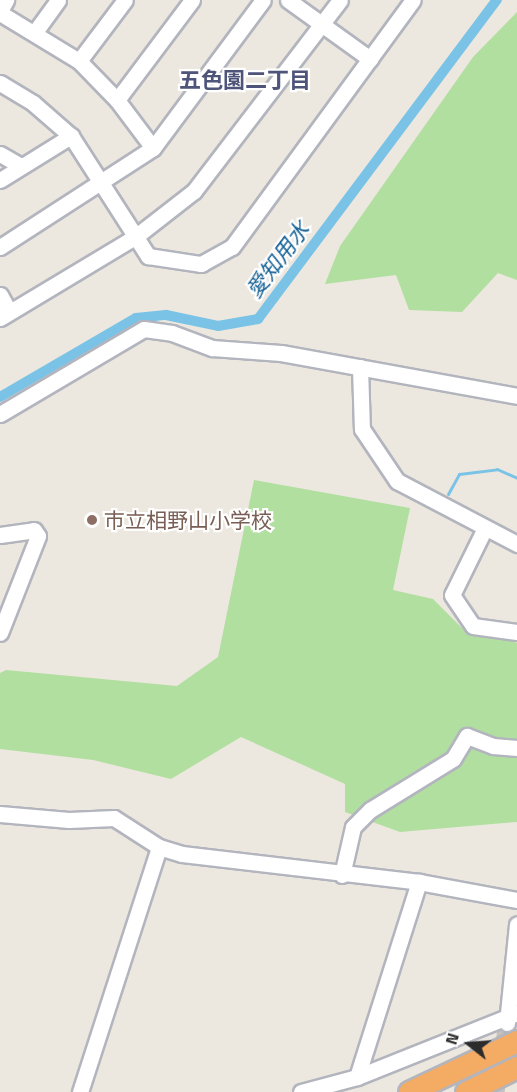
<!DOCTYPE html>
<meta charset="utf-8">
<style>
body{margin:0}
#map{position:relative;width:517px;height:1092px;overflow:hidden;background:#ede8df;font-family:"Titillium Web","Noto Sans JP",sans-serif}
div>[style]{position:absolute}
.green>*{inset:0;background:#b1dfa0}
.stream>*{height:3px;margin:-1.5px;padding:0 1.5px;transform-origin:1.5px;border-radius:1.5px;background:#7ac3e7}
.canal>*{height:10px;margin:-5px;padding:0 5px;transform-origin:5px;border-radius:5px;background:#7ac3e7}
.minor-tunnel>*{height:15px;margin-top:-7.5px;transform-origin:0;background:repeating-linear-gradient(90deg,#c6c2bb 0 15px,transparent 0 23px)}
.roads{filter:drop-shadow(2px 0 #b3b5be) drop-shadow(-2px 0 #b3b5be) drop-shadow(0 2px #b3b5be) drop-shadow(0 -2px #b3b5be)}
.minor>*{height:15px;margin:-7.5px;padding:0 7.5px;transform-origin:7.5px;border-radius:7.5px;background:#fff}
.highway>*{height:21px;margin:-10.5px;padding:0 10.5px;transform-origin:10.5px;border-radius:10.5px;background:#f4ab63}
.dots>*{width:16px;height:16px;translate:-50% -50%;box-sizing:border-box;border:3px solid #fff;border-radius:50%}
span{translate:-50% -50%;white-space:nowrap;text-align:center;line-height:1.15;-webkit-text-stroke:4.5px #fff;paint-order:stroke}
.education-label{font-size:21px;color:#785e54}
.left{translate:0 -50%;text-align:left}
.neighbourhood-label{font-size:22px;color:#4f547a;font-weight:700}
.water-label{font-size:22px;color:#176296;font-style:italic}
.north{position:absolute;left:439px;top:1014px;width:60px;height:60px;-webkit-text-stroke:4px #fff;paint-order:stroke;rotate:287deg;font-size:16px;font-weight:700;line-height:24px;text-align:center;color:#2c2c2c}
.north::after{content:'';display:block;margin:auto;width:21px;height:27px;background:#2c2c2c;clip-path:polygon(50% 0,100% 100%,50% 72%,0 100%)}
</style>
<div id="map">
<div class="green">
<div style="clip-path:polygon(517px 12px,517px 280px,498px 273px,462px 312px,409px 310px,396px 275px,325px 284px,340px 246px,473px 57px)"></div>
<div style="clip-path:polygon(254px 480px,410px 508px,393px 590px,433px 599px,470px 636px,505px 637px,517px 643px,517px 822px,400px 832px,345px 812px,345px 784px,241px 737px,171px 779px,93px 760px,0 749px,0 673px,6px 670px,177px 686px,218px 657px)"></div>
</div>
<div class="stream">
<div style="left:448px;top:494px;width:23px;rotate:-61deg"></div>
<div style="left:459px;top:474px;width:38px;rotate:-7deg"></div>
<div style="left:497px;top:469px;width:22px;rotate:24deg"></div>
</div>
<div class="canal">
<div style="left:0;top:397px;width:157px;rotate:-30.2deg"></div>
<div style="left:136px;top:318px;width:30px;rotate:-6deg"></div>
<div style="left:166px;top:315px;width:53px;rotate:11.9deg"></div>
<div style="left:218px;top:326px;width:41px;rotate:-9.9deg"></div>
<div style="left:258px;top:319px;width:399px;rotate:-53.2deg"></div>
</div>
<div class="minor-tunnel">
<div style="left:497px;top:1092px;width:64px;rotate:-82.9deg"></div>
</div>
<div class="roads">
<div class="minor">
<div style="left:288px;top:0;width:101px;rotate:35.7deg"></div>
<div style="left:0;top:11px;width:13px;rotate:-61deg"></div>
<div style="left:0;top:13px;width:92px;rotate:31.3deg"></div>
<div style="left:79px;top:61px;width:54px;rotate:45.7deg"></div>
<div style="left:117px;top:100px;width:60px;rotate:53.1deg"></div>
<div style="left:35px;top:32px;width:39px;rotate:-54deg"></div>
<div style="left:79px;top:61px;width:76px;rotate:-53deg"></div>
<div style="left:0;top:83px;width:39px;rotate:31deg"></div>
<div style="left:33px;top:103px;width:50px;rotate:41deg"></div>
<div style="left:71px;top:136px;width:143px;rotate:57.3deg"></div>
<div style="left:148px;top:256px;width:54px;rotate:8.6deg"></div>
<div style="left:201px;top:264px;width:35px;rotate:-29deg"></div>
<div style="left:232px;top:247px;width:306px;rotate:-53.8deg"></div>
<div style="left:117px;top:100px;width:125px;rotate:-53.1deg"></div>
<div style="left:0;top:154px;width:24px;rotate:30deg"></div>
<div style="left:0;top:180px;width:84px;rotate:-31.8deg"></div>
<div style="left:0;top:247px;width:182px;rotate:-32.9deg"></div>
<div style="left:153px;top:148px;width:184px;rotate:-53.4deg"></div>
<div style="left:0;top:295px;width:18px;rotate:61deg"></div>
<div style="left:0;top:318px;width:157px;rotate:-31deg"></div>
<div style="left:135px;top:237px;width:75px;rotate:-37.9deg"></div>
<div style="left:194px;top:191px;width:240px;rotate:-52.6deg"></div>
<div style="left:360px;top:367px;width:62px;rotate:88.2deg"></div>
<div style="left:362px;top:429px;width:63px;rotate:56.1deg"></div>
<div style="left:397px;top:481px;width:136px;rotate:27.7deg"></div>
<div style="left:0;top:414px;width:167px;rotate:-30.6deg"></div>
<div style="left:144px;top:329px;width:28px;rotate:8deg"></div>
<div style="left:172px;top:333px;width:43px;rotate:20.6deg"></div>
<div style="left:212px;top:348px;width:69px;rotate:4.1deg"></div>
<div style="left:281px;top:353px;width:240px;rotate:10.3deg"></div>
<div style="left:484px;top:530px;width:72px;rotate:116.2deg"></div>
<div style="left:452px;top:595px;width:37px;rotate:56deg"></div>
<div style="left:473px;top:626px;width:44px;rotate:7.8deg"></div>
<div style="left:0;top:535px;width:34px;rotate:-8deg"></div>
<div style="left:34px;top:530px;width:7px;rotate:56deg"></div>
<div style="left:38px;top:536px;width:104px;rotate:111.4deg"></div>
<div style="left:0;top:814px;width:69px;rotate:5deg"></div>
<div style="left:69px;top:820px;width:45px;rotate:-2.5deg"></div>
<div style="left:114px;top:818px;width:54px;rotate:32.8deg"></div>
<div style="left:159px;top:847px;width:24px;rotate:17deg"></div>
<div style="left:182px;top:854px;width:239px;rotate:6.7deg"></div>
<div style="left:419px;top:882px;width:100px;rotate:10.4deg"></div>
<div style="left:342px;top:875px;width:49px;rotate:-77.1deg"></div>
<div style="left:353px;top:827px;width:24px;rotate:-45deg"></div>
<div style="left:370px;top:810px;width:97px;rotate:-31.6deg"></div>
<div style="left:453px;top:759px;width:27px;rotate:-59deg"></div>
<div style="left:467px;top:736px;width:28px;rotate:21deg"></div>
<div style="left:493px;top:746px;width:24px;rotate:5deg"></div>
<div style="left:507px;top:1023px;width:99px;rotate:-84.2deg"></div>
<div style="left:357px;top:1077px;width:205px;rotate:-72.4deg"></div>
<div style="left:80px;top:1092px;width:257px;rotate:-72.1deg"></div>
<div style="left:301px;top:1092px;width:58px;rotate:-15deg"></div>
<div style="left:357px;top:1077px;width:172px;rotate:-21.8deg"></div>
</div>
<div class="highway">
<div style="left:409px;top:1092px;width:119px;rotate:-25.3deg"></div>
<div style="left:466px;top:1092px;width:57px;rotate:-26.1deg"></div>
</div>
</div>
<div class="dots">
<div style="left:92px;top:520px;background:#8d6e63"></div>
</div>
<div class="education-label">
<span class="left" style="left:104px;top:520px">市立相野山小学校</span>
</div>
<div class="neighbourhood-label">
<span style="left:245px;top:81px">五色園二丁目</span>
</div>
<div class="water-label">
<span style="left:278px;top:260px;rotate:-53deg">愛知用水</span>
</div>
<div class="north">N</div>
</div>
